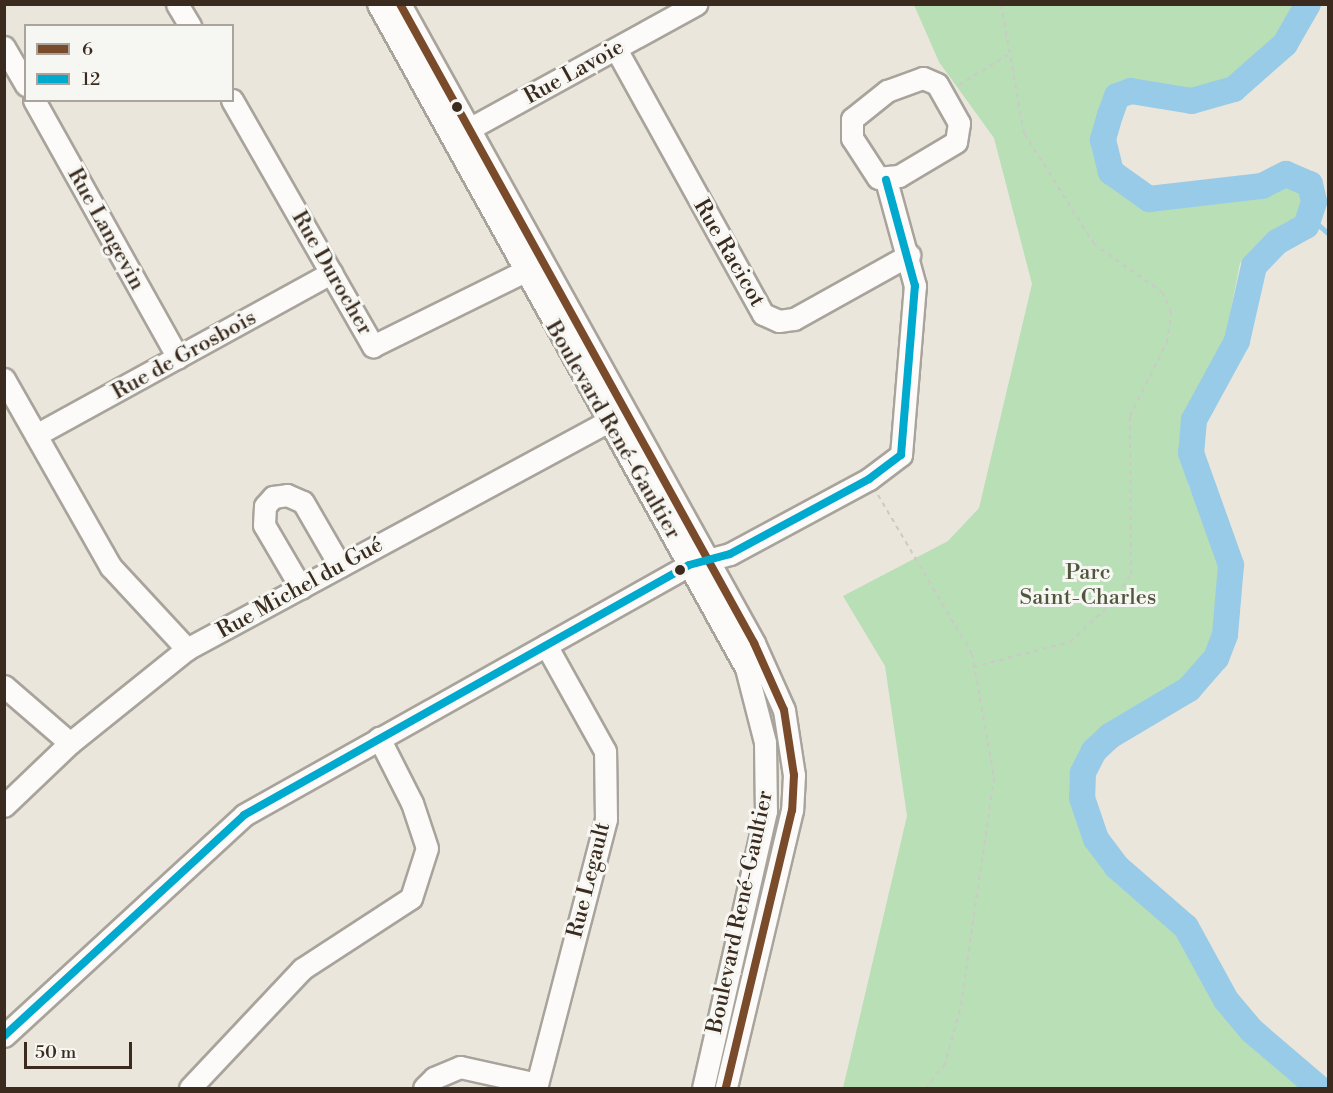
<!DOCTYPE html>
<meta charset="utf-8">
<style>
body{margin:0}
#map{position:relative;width:1333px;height:1093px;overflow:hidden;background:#ebe6db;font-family:"Libre Bodoni",serif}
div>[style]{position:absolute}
.green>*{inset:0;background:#b8dfb6}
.stream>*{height:4.5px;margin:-2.25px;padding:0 2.25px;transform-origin:2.25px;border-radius:2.25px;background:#98cbe8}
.river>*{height:26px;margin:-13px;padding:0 13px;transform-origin:13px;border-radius:13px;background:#98cbe8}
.path>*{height:2px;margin-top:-1px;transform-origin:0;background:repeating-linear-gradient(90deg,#ccc9c7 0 4.5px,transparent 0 9px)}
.roads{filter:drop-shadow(2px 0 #a8a39b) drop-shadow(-2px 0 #a8a39b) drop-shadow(0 2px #a8a39b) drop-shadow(0 -2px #a8a39b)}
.minor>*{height:21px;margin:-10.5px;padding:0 10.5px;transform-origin:10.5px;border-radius:10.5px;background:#fcfbfa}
.bus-1>*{height:8px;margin:-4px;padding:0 4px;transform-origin:4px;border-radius:4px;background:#7a4b2a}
.bus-2>*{height:8px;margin:-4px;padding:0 4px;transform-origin:4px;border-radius:4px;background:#00a9ce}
.dots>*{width:16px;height:16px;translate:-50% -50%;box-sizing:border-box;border:3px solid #f6f6f2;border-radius:50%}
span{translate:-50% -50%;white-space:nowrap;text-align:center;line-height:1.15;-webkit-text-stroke:6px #f6f6f2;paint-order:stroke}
.street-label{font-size:22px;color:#3b2a1e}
.park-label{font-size:22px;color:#50563c}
.frame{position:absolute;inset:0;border:6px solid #3b2a1e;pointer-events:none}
.legend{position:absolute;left:24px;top:24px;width:210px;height:78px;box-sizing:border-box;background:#f6f6f2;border:2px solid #aba49d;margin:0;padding:8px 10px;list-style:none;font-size:18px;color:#3b2a1e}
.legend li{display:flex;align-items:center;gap:12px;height:30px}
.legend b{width:30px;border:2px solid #aba49d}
.scale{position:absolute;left:24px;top:1042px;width:108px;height:27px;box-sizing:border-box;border:3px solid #3b2a1e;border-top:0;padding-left:8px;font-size:18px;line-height:21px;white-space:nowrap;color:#3b2a1e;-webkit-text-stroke:4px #f6f6f2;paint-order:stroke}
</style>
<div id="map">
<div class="green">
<div style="clip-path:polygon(914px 5px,1308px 5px,1285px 44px,1234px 89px,1192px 101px,1131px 91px,1117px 96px,1110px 115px,1103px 140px,1111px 172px,1149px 199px,1262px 186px,1286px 174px,1305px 188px,1307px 201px,1301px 219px,1260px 243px,1240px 263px,1226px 334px,1188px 411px,1184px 465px,1189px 487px,1219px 548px,1222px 573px,1217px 631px,1194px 669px,1171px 691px,1087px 742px,1071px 779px,1080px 827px,1099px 856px,1170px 924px,1216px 1004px,1236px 1028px,1307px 1088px,843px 1088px,907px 816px,885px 666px,843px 596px,948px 541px,979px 508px,1032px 284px,994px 138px,939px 62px)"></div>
</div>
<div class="stream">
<div style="left:1312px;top:219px;width:21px;rotate:41deg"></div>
</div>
<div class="river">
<div style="left:1308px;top:4px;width:46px;rotate:119.9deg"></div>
<div style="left:1285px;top:44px;width:68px;rotate:138.6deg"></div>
<div style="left:1234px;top:89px;width:44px;rotate:164.1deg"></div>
<div style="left:1192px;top:101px;width:62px;rotate:-170.7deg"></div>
<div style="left:1131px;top:91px;width:15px;rotate:160deg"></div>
<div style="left:1117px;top:96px;width:20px;rotate:110deg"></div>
<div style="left:1110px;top:115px;width:26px;rotate:106deg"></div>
<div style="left:1103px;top:140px;width:33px;rotate:76deg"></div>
<div style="left:1111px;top:172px;width:47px;rotate:35.4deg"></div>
<div style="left:1149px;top:199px;width:114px;rotate:-6.6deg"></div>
<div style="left:1262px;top:186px;width:27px;rotate:-27deg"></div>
<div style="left:1286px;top:174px;width:26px;rotate:23deg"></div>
<div style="left:1310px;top:184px;width:18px;rotate:77deg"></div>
<div style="left:1314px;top:202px;width:25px;rotate:108deg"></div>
<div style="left:1306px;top:226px;width:33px;rotate:151deg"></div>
<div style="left:1277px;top:242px;width:33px;rotate:134deg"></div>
<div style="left:1254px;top:266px;width:77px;rotate:102.8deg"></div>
<div style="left:1237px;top:341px;width:90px;rotate:118.6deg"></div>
<div style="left:1194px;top:420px;width:33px;rotate:95deg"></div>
<div style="left:1191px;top:453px;width:119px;rotate:70.3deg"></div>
<div style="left:1231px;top:565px;width:70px;rotate:94.9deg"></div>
<div style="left:1225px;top:635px;width:25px;rotate:111deg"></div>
<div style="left:1216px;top:658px;width:41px;rotate:131.1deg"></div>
<div style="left:1189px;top:689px;width:92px;rotate:149.3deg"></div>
<div style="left:1110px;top:736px;width:22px;rotate:137deg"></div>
<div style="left:1094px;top:751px;width:25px;rotate:117deg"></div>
<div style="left:1083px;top:773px;width:25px;rotate:92deg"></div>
<div style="left:1082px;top:798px;width:43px;rotate:71.1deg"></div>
<div style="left:1096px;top:839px;width:35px;rotate:53deg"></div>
<div style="left:1117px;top:867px;width:91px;rotate:41deg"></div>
<div style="left:1186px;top:927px;width:83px;rotate:61.3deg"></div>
<div style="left:1226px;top:1000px;width:39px;rotate:50deg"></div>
<div style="left:1251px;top:1030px;width:89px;rotate:40.5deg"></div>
</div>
<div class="path">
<div style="left:959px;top:85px;width:57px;rotate:-32deg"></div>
<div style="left:878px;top:495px;width:185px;rotate:59.4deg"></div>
<div style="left:972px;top:654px;width:126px;rotate:79.9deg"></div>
<div style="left:994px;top:778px;width:234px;rotate:98.3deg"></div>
<div style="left:960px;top:1010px;width:56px;rotate:105.5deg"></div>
<div style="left:945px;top:1064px;width:31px;rotate:128deg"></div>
<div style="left:973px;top:667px;width:100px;rotate:-14.5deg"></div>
<div style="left:1070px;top:642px;width:59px;rotate:-42.9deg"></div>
<div style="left:1113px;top:602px;width:33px;rotate:-57deg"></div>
<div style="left:1131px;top:574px;width:158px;rotate:-90.4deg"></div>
<div style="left:1130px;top:416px;width:83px;rotate:-63.4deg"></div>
<div style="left:1167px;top:342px;width:29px;rotate:-82deg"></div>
<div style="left:1171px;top:313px;width:22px;rotate:-112deg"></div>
<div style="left:1163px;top:293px;width:85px;rotate:-144.6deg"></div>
<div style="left:1094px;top:244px;width:131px;rotate:-122.2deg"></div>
<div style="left:1024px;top:133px;width:131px;rotate:-100.1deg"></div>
</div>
<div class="roads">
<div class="minor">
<div style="left:177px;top:4px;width:26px;rotate:59deg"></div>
<div style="left:378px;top:4px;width:759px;rotate:61deg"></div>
<div style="left:746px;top:668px;width:76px;rotate:75.6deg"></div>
<div style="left:765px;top:742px;width:69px;rotate:89.2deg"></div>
<div style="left:766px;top:811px;width:284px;rotate:102.8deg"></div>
<div style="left:400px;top:4px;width:731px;rotate:61.01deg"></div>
<div style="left:754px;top:643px;width:73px;rotate:65.9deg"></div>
<div style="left:784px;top:710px;width:66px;rotate:81.3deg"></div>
<div style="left:794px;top:775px;width:35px;rotate:93deg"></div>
<div style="left:792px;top:810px;width:286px;rotate:103.4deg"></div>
<div style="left:4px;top:47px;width:44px;rotate:59.9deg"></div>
<div style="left:616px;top:49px;width:303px;rotate:61deg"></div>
<div style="left:763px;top:314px;width:17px;rotate:24deg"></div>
<div style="left:779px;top:321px;width:15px;rotate:-8deg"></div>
<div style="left:794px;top:319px;width:132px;rotate:-29.1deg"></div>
<div style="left:923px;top:78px;width:15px;rotate:23deg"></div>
<div style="left:937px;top:84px;width:45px;rotate:60.6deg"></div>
<div style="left:959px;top:123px;width:19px;rotate:99deg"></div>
<div style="left:956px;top:142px;width:66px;rotate:149.2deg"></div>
<div style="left:899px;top:176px;width:21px;rotate:175deg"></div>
<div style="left:878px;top:178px;width:48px;rotate:-123deg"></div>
<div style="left:852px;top:138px;width:19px;rotate:-90deg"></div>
<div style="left:852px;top:119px;width:45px;rotate:-38.7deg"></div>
<div style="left:887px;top:91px;width:38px;rotate:-20deg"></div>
<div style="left:34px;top:100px;width:295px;rotate:60.8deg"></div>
<div style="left:232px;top:100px;width:284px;rotate:60.2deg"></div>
<div style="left:373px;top:346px;width:178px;rotate:-26.3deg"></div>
<div style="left:458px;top:135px;width:272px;rotate:-28.8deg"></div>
<div style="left:4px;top:379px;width:216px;rotate:60.4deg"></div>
<div style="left:111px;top:567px;width:112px;rotate:47.2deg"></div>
<div style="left:36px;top:435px;width:337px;rotate:-28.8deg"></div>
<div style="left:301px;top:588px;width:73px;rotate:-120.4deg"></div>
<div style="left:264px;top:525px;width:19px;rotate:-87deg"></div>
<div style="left:265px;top:506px;width:12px;rotate:-48deg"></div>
<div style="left:273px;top:497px;width:14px;rotate:-8deg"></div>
<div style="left:287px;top:495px;width:17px;rotate:24deg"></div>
<div style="left:303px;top:502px;width:74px;rotate:60deg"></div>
<div style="left:4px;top:686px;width:87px;rotate:40.8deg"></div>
<div style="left:4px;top:806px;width:91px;rotate:-43.7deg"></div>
<div style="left:70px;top:743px;width:150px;rotate:-38.8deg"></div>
<div style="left:187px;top:649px;width:494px;rotate:-28.4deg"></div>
<div style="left:4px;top:1036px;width:326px;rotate:-42.6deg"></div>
<div style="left:244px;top:815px;width:510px;rotate:-29.33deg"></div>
<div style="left:689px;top:565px;width:42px;rotate:-15deg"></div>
<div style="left:730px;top:554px;width:158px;rotate:-28.3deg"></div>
<div style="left:869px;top:479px;width:40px;rotate:-37deg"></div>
<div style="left:901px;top:455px;width:170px;rotate:-85.3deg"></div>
<div style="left:915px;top:286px;width:110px;rotate:-105.3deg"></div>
<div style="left:190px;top:1088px;width:163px;rotate:-46.7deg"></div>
<div style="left:302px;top:969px;width:130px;rotate:-33.1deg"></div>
<div style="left:411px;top:898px;width:52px;rotate:-72.3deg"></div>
<div style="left:427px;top:848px;width:47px;rotate:-108.4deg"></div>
<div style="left:412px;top:803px;width:73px;rotate:-116.9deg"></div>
<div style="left:424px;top:1088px;width:14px;rotate:-45deg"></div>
<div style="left:434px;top:1078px;width:28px;rotate:-23deg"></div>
<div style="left:460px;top:1067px;width:79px;rotate:12.4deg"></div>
<div style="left:536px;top:1088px;width:278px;rotate:-75.4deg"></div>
<div style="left:606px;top:819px;width:68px;rotate:-90.8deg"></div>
<div style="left:605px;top:751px;width:121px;rotate:-119.1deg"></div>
</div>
</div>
<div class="bus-1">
<div style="left:400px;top:4px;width:731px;rotate:61.01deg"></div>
<div style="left:754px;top:643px;width:73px;rotate:65.9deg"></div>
<div style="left:784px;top:710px;width:66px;rotate:81.3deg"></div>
<div style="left:794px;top:775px;width:35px;rotate:93deg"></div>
<div style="left:792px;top:810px;width:286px;rotate:103.4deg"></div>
</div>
<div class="bus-2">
<div style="left:4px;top:1036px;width:326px;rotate:-42.6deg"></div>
<div style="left:244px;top:815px;width:510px;rotate:-29.33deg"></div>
<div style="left:689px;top:565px;width:42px;rotate:-15deg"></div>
<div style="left:730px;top:554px;width:158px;rotate:-28.3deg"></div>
<div style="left:869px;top:479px;width:40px;rotate:-37deg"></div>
<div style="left:901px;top:455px;width:170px;rotate:-85.3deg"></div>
<div style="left:915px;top:286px;width:110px;rotate:-105.3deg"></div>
</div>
<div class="dots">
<div style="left:457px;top:107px;background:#3b2a1e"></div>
<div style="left:680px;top:570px;background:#3b2a1e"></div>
</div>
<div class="street-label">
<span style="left:574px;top:72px;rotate:-29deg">Rue Lavoie</span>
<span style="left:106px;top:229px;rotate:61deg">Rue Langevin</span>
<span style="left:729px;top:253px;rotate:60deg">Rue Racicot</span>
<span style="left:332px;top:273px;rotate:60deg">Rue Durocher</span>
<span style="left:184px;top:355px;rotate:-29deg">Rue de Grosbois</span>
<span style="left:613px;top:430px;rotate:60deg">Boulevard René-Gaultier</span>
<span style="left:300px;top:588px;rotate:-29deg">Rue Michel du Gué</span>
<span style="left:589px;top:880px;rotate:-76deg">Rue Legault</span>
<span style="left:740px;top:912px;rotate:-78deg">Boulevard René-Gaultier</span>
</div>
<div class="park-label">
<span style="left:1088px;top:585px">Parc<br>Saint-Charles</span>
</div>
<div class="frame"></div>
<ul class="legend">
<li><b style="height:8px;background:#7a4b2a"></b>6</li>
<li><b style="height:8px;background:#00a9ce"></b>12</li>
</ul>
<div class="scale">50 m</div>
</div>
